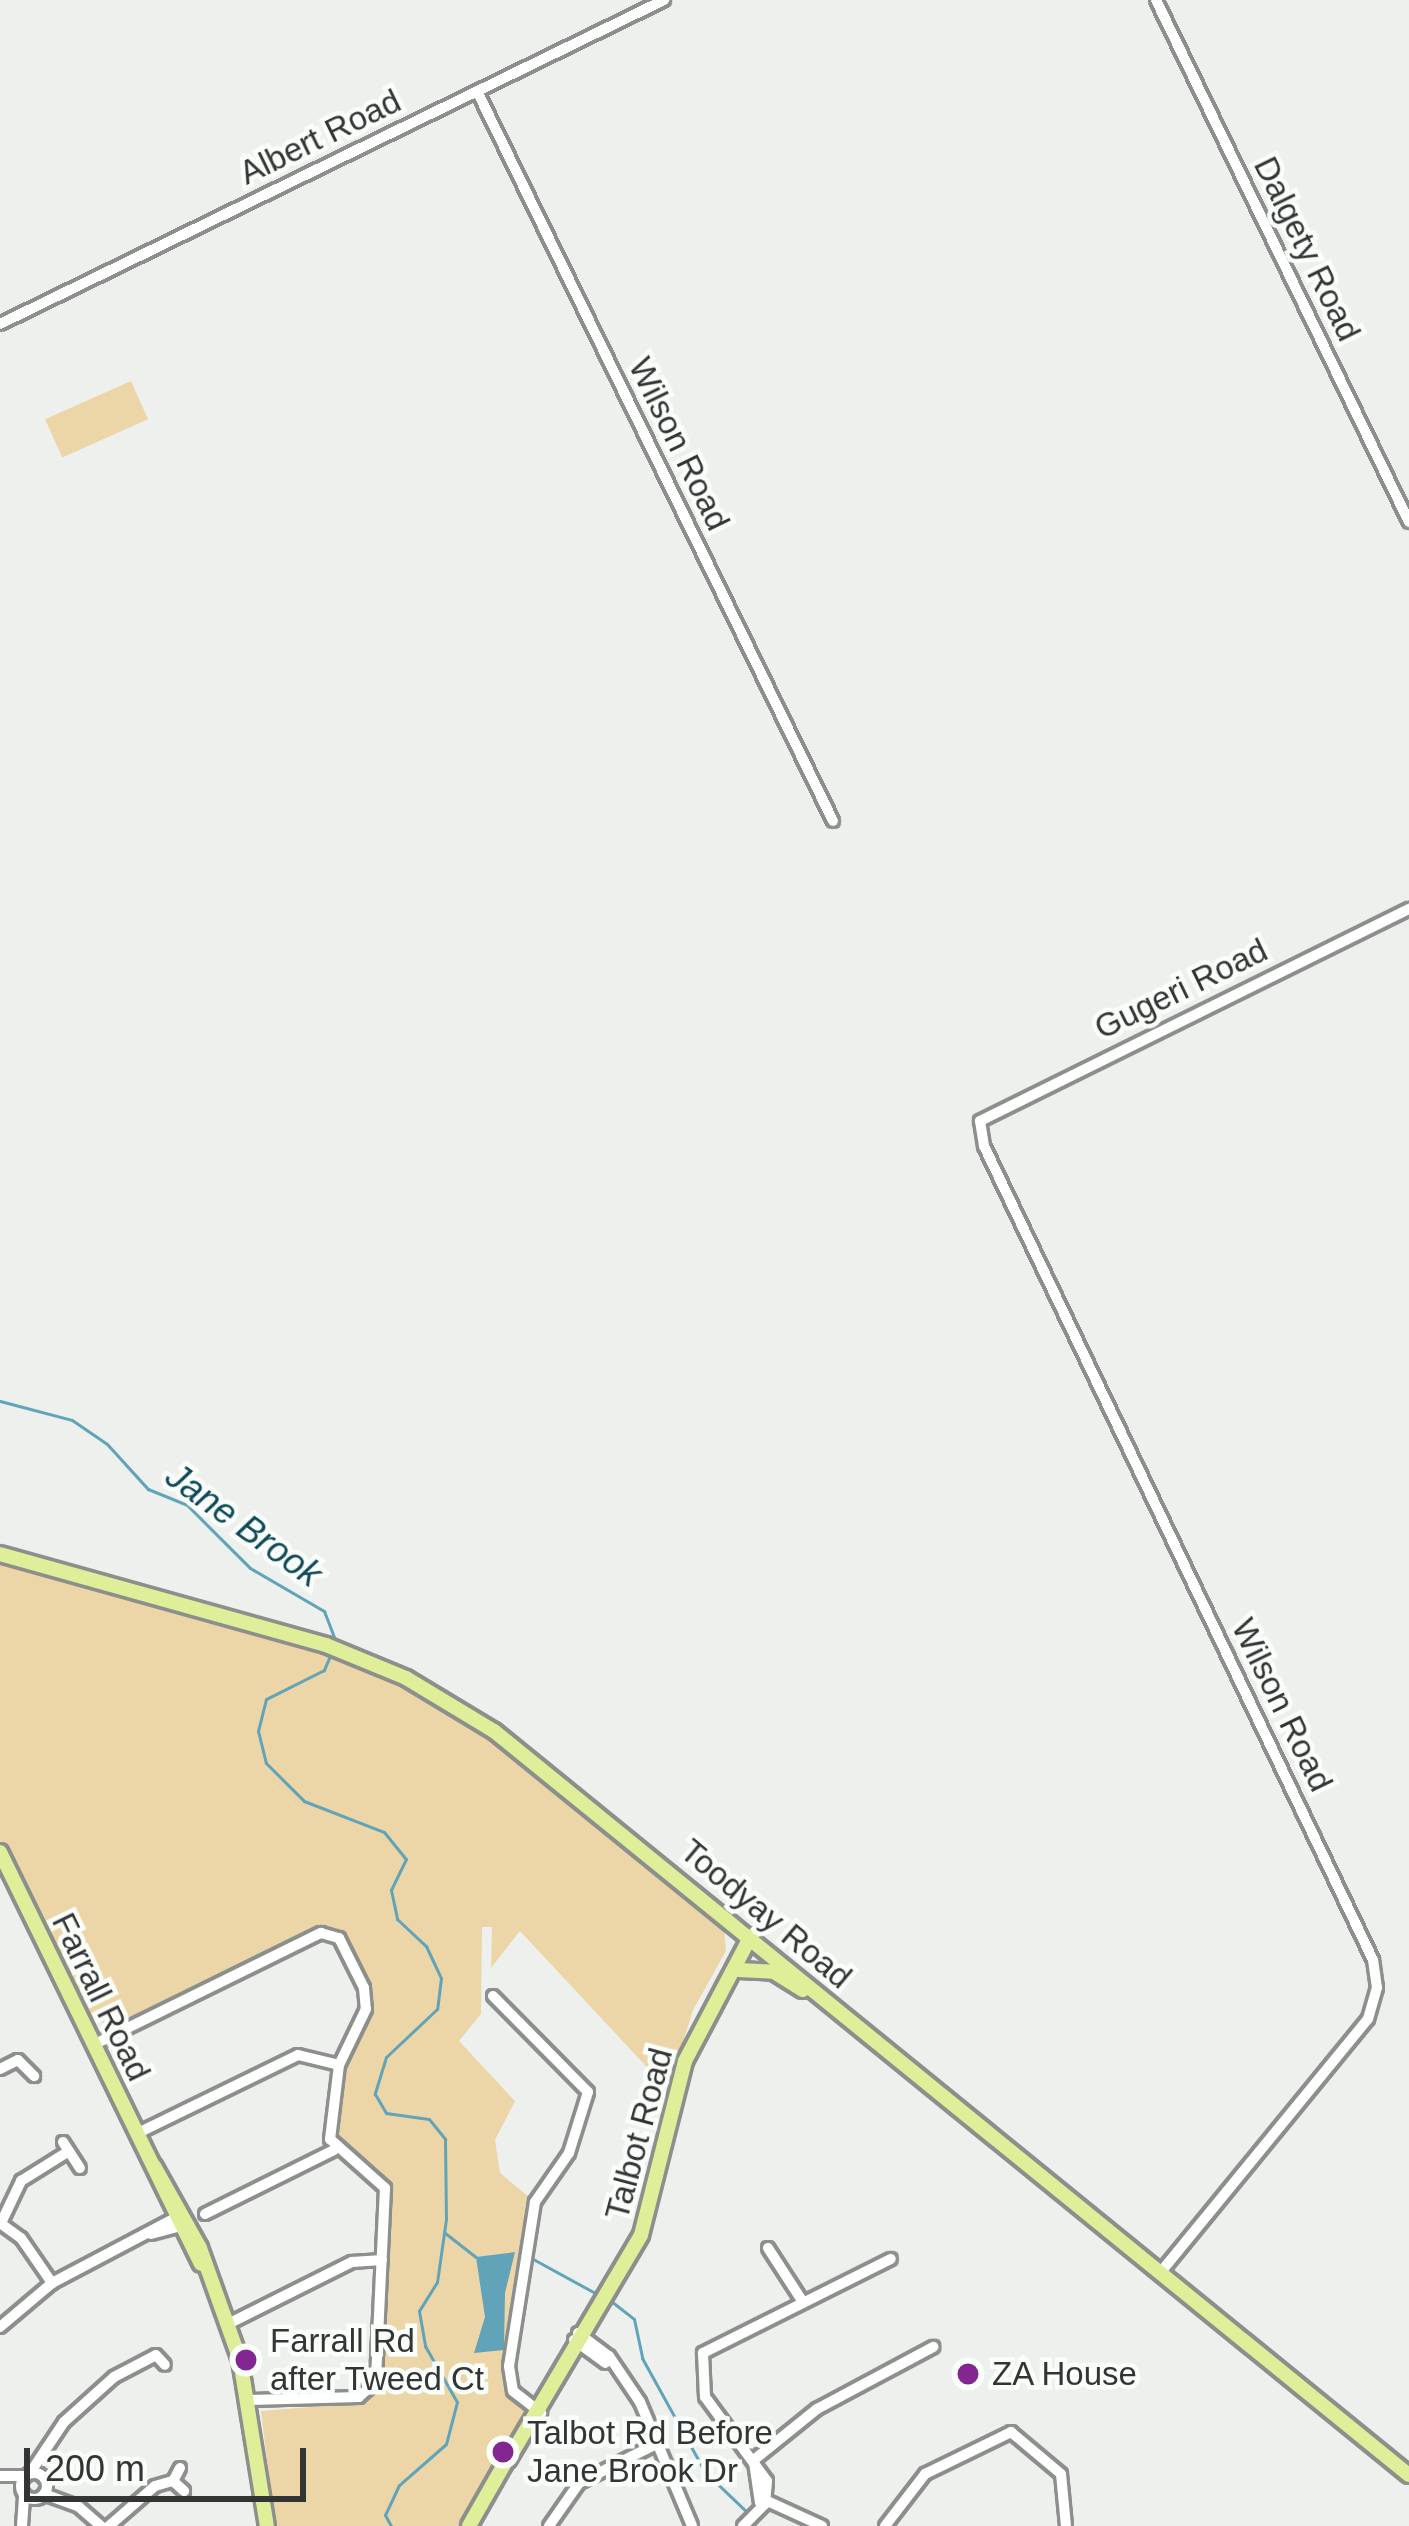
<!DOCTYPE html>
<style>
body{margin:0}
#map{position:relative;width:1409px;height:2526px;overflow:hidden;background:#edf0ed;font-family:Helvetica,sans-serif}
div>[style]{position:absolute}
.green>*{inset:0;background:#ecd6a8;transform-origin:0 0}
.water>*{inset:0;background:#61a4b9}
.stream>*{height:3px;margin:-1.5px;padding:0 1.5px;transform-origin:1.5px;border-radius:1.5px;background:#61a4b9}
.roads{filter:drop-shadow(3px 0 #8c8f8c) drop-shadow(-3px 0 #8c8f8c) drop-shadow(0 3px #8c8f8c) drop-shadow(0 -3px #8c8f8c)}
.minor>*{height:10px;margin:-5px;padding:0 5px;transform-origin:5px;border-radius:5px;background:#fff}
.minor>.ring{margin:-5px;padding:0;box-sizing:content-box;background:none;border:10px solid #fff;border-radius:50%}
.major>*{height:14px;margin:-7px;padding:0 7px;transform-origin:7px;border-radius:7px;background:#dfee99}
.dots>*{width:33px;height:33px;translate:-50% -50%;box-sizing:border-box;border:6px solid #fafefb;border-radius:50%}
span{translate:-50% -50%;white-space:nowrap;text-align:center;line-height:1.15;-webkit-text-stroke:9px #fafefb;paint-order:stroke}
.street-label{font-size:33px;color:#333534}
.poi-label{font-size:33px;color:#333534}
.left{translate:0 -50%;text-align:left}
.water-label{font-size:36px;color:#0e4959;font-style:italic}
.scale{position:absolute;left:24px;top:2448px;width:282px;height:54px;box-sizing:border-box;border:6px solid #333534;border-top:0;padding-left:15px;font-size:36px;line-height:42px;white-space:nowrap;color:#333534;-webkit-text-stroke:9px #fafefb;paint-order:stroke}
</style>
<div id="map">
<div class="green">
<div style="left:131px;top:381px;width:42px;height:94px;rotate:66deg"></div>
<div style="clip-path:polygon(0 1554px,348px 1653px,448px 1702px,724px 1926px,726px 1951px,693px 2010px,671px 2082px,657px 2078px,520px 1931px,491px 1968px,492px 1927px,482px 1927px,481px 2014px,459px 2041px,515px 2101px,495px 2140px,500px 2173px,535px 2202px,510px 2382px,534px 2409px,469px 2526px,275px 2526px,261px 2411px,361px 2403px,381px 2384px,391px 2189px,377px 2168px,336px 2144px,345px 2067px,372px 1993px,346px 1938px,319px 1928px,113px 2027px,84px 2015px,0 1845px)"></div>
</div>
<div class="water">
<div style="clip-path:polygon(515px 2252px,505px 2293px,504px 2350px,474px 2353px,485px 2317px,476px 2257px)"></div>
</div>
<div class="stream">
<div style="left:0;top:1401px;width:74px;rotate:14.8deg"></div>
<div style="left:72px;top:1420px;width:42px;rotate:34.4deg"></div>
<div style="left:107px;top:1444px;width:61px;rotate:47.7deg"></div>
<div style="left:148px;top:1489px;width:42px;rotate:22.3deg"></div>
<div style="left:187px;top:1505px;width:89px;rotate:45deg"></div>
<div style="left:250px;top:1568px;width:86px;rotate:30.2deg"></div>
<div style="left:324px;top:1611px;width:33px;rotate:69deg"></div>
<div style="left:332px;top:1651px;width:21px;rotate:113deg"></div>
<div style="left:324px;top:1670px;width:65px;rotate:153.4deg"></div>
<div style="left:266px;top:1699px;width:33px;rotate:104deg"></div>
<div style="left:258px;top:1731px;width:33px;rotate:76deg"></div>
<div style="left:266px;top:1763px;width:54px;rotate:45deg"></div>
<div style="left:304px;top:1801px;width:86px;rotate:21.2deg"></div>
<div style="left:384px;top:1832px;width:35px;rotate:51deg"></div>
<div style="left:406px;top:1859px;width:34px;rotate:116deg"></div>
<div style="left:391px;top:1890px;width:30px;rotate:78deg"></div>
<div style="left:397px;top:1919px;width:40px;rotate:43deg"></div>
<div style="left:426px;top:1946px;width:35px;rotate:65deg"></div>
<div style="left:441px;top:1978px;width:31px;rotate:97deg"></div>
<div style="left:437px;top:2009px;width:70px;rotate:136.7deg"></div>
<div style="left:386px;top:2057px;width:39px;rotate:107deg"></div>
<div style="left:375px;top:2094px;width:22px;rotate:60deg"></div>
<div style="left:386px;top:2113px;width:43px;rotate:7.9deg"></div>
<div style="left:429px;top:2119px;width:26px;rotate:51deg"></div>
<div style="left:445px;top:2139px;width:80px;rotate:89.3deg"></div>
<div style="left:446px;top:2219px;width:64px;rotate:98.1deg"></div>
<div style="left:437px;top:2282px;width:34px;rotate:122deg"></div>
<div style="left:419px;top:2311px;width:36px;rotate:80deg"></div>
<div style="left:425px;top:2346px;width:64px;rotate:60.3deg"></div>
<div style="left:457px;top:2402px;width:43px;rotate:104.7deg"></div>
<div style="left:446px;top:2444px;width:62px;rotate:138.9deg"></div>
<div style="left:399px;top:2485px;width:33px;rotate:115deg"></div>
<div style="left:385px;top:2515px;width:13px;rotate:61deg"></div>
<div style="left:445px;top:2233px;width:39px;rotate:38deg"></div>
<div style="left:533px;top:2259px;width:73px;rotate:28.7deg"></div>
<div style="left:611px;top:2301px;width:29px;rotate:38deg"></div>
<div style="left:634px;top:2319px;width:40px;rotate:78deg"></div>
<div style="left:642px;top:2358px;width:130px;rotate:61.1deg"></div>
<div style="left:705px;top:2472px;width:61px;rotate:43.7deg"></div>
</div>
<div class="roads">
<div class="minor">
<div style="left:1156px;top:0;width:580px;rotate:64.14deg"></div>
<div style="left:477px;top:91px;width:812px;rotate:64deg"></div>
<div style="left:0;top:324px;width:739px;rotate:-26.01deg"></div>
<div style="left:493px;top:1996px;width:135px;rotate:45.3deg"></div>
<div style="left:588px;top:2092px;width:64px;rotate:107.3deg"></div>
<div style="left:569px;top:2153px;width:60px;rotate:124.8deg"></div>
<div style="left:535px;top:2202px;width:166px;rotate:99deg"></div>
<div style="left:509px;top:2366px;width:25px;rotate:81deg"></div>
<div style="left:513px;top:2391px;width:36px;rotate:38deg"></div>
<div style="left:95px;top:2044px;width:252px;rotate:-26.2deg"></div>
<div style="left:321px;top:1933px;width:19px;rotate:16deg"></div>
<div style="left:339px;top:1938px;width:56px;rotate:63.4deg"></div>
<div style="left:364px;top:1988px;width:21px;rotate:85deg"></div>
<div style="left:366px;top:2009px;width:62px;rotate:115.7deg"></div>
<div style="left:339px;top:2065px;width:75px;rotate:96.9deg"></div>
<div style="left:330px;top:2139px;width:74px;rotate:41.7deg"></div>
<div style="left:385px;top:2188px;width:194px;rotate:92.7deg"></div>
<div style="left:376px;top:2382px;width:23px;rotate:139deg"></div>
<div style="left:359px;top:2397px;width:109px;rotate:178.4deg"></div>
<div style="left:0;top:2069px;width:20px;rotate:-27deg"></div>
<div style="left:18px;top:2060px;width:23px;rotate:45deg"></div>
<div style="left:138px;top:2133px;width:178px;rotate:-26deg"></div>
<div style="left:298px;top:2055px;width:42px;rotate:13.7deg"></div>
<div style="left:63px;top:2142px;width:31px;rotate:57deg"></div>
<div style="left:205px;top:2214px;width:144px;rotate:-26.4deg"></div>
<div style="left:0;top:2223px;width:26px;rotate:36deg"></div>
<div style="left:21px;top:2238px;width:55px;rotate:55.4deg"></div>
<div style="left:1px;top:2223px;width:47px;rotate:-64.5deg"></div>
<div style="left:21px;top:2181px;width:51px;rotate:-32.1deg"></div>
<div style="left:151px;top:2234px;width:38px;rotate:-15deg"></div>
<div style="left:768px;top:2248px;width:61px;rotate:57.1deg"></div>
<div style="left:1160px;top:2273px;width:328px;rotate:-50.7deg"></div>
<div style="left:1368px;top:2019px;width:32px;rotate:-74deg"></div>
<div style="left:1377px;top:1988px;width:28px;rotate:-98deg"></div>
<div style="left:1373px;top:1960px;width:902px;rotate:-115.54deg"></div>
<div style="left:984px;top:1146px;width:25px;rotate:-99deg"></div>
<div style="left:980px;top:1121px;width:479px;rotate:-26.3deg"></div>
<div style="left:228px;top:2324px;width:139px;rotate:-26.6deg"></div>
<div style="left:352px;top:2262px;width:30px;rotate:-4deg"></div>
<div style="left:0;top:2327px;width:68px;rotate:-40.2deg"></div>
<div style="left:52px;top:2283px;width:148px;rotate:-27.8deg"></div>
<div style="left:578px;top:2333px;width:39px;rotate:37deg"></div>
<div style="left:609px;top:2356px;width:55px;rotate:56deg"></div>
<div style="left:640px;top:2402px;width:134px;rotate:67.2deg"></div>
<div style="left:574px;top:2340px;width:39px;rotate:36deg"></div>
<div style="left:755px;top:2459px;width:80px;rotate:-38.9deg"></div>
<div style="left:817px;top:2409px;width:132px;rotate:-28.1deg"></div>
<div style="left:754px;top:2462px;width:41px;rotate:81.7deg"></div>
<div style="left:180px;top:2468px;width:15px;rotate:118deg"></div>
<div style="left:173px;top:2481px;width:15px;rotate:42deg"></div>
<div class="ring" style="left:21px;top:2473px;width:16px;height:16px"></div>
<div style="left:30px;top:2473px;width:61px;rotate:-56.3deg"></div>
<div style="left:64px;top:2422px;width:67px;rotate:-42deg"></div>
<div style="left:114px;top:2377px;width:47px;rotate:-27.6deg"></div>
<div style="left:156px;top:2355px;width:13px;rotate:48deg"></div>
<div style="left:0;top:2476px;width:25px"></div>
<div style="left:44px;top:2494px;width:37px;rotate:20deg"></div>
<div style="left:79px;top:2507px;width:29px;rotate:41deg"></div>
<div style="left:763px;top:2499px;width:65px;rotate:24.6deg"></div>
<div style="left:22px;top:2526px;width:31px;rotate:-86deg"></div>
<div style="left:109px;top:2526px;width:61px;rotate:-41deg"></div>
<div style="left:155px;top:2486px;width:19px;rotate:-16deg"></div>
<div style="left:549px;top:2526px;width:52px;rotate:-55.1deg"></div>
<div style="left:579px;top:2483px;width:91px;rotate:-26.8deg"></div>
<div style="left:743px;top:2526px;width:31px;rotate:-45deg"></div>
<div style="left:765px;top:2504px;width:23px;rotate:-85deg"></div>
<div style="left:767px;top:2481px;width:104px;rotate:-126.4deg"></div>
<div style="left:705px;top:2397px;width:44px;rotate:-92.6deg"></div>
<div style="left:703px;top:2353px;width:210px;rotate:-26.6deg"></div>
<div style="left:885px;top:2526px;width:66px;rotate:-52.4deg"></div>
<div style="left:925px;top:2474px;width:96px;rotate:-26deg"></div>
<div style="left:1011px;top:2432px;width:65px;rotate:40deg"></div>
<div style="left:1061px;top:2474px;width:52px;rotate:84.5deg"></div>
</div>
<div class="major">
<div style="left:0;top:1554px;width:338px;rotate:15.6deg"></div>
<div style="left:326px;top:1645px;width:87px;rotate:22.4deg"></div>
<div style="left:406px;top:1678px;width:103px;rotate:31.1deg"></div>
<div style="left:494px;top:1731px;width:1179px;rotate:39.12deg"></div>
<div style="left:0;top:1852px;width:458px;rotate:64deg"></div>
<div style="left:739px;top:1970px;width:35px;rotate:3deg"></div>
<div style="left:774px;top:1972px;width:34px;rotate:32deg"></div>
<div style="left:154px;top:2166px;width:94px;rotate:60.7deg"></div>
<div style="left:200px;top:2248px;width:119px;rotate:70.3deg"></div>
<div style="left:240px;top:2360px;width:168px;rotate:80.8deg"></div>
<div style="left:508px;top:2460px;width:261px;rotate:-59.4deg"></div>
<div style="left:641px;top:2235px;width:179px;rotate:-75.8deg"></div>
<div style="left:685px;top:2061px;width:141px;rotate:-62.2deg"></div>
<div style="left:469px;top:2526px;width:83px;rotate:-60.3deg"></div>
</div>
</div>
<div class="dots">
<div style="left:246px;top:2360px;background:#832692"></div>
<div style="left:968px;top:2374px;background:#832692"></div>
<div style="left:503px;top:2452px;background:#832692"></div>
</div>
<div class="street-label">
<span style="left:320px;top:137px;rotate:-26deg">Albert Road</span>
<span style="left:1307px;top:249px;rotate:64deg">Dalgety Road</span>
<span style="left:679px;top:444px;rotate:64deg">Wilson Road</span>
<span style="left:1181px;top:989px;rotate:-26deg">Gugeri Road</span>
<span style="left:1282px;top:1705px;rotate:64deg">Wilson Road</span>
<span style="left:766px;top:1914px;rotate:40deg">Toodyay Road</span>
<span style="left:101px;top:1997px;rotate:64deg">Farrall Road</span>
<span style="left:639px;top:2134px;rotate:-75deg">Talbot Road</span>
</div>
<div class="poi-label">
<span class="left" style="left:270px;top:2360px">Farrall Rd<br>after Tweed Ct</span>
<span class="left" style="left:992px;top:2374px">ZA House</span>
<span class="left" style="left:527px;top:2452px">Talbot Rd Before<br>Jane Brook Dr</span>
</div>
<div class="water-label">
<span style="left:244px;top:1525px;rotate:36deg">Jane Brook</span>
</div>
<div class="scale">200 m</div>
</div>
